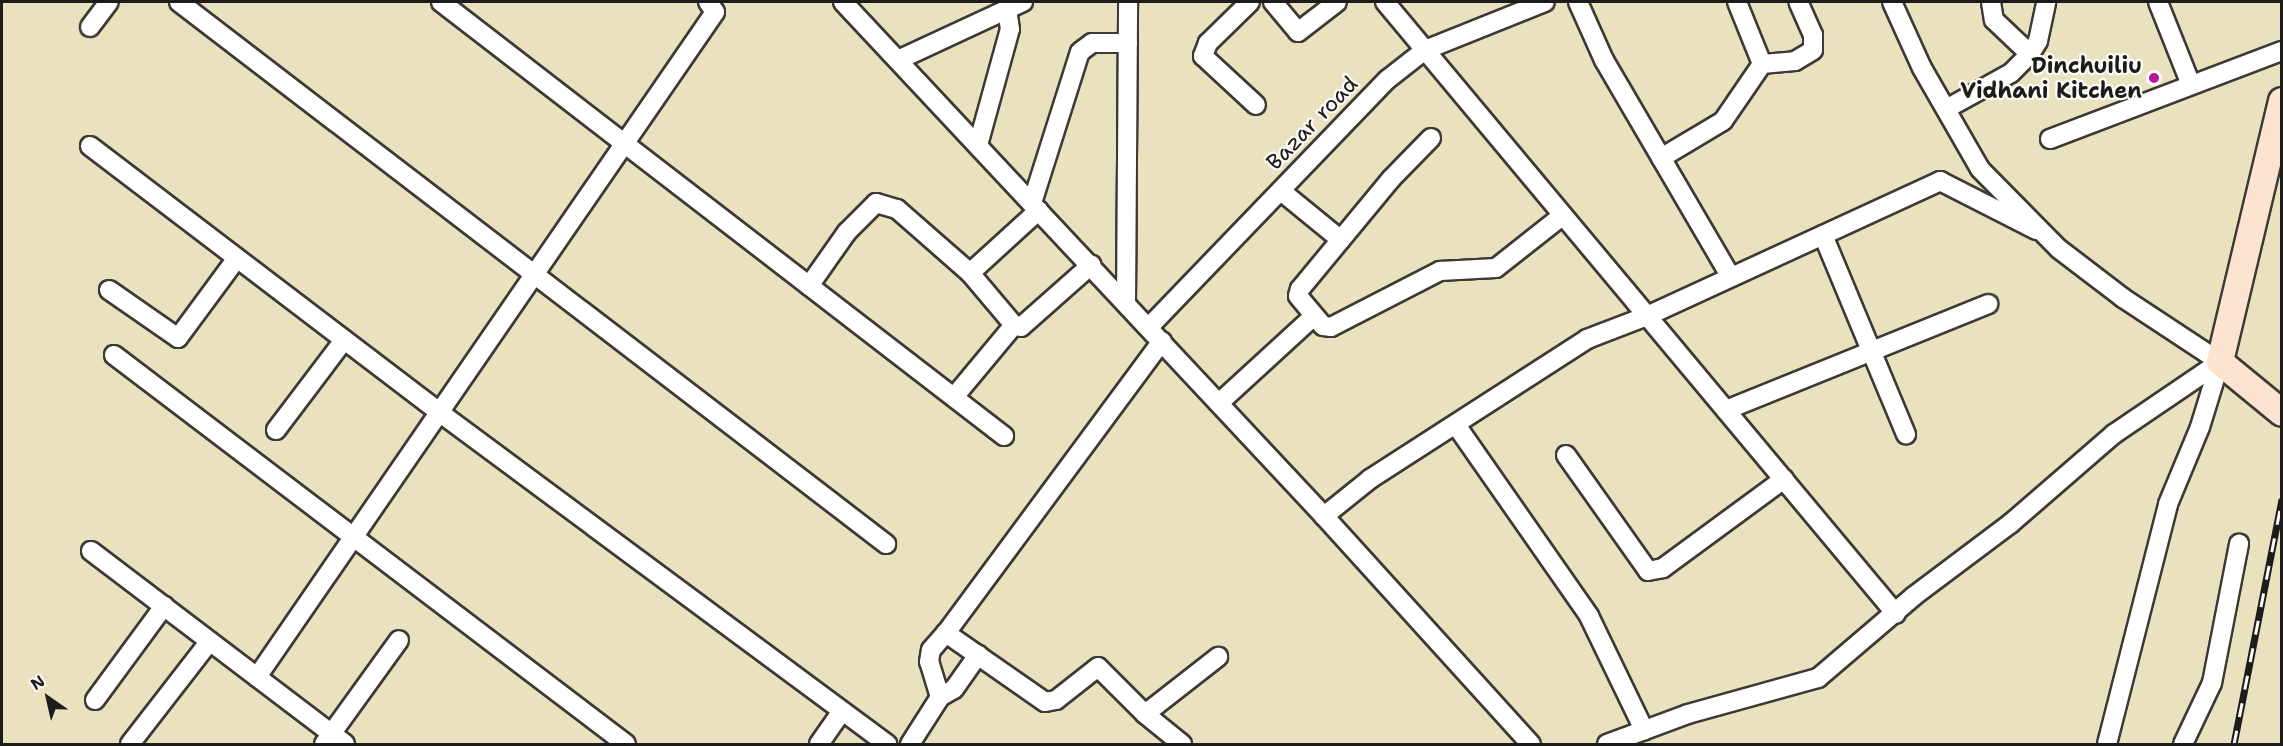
<!DOCTYPE html>
<style>
body{margin:0}
#map{position:relative;width:2283px;height:746px;overflow:hidden;background:#eae1bf;font-family:"Shantell Sans",sans-serif}
div>[style]{position:absolute}
.roads{filter:drop-shadow(2px 0 #3b3a34) drop-shadow(-2px 0 #3b3a34) drop-shadow(0 2px #3b3a34) drop-shadow(0 -2px #3b3a34)}
.street>*{height:18px;margin:-9px;padding:0 9px;transform-origin:9px;border-radius:9px;background:#fff}
.secondary>*{height:26px;margin:-13px;padding:0 13px;transform-origin:13px;border-radius:13px;background:#fde4d0}
.rail>*{height:7px;margin-top:-3.5px;transform-origin:0;background:repeating-linear-gradient(90deg,#fdfcf7 0 14px,#1c1c1c 0 28px);box-sizing:border-box;border-block:2px solid #1c1c1c}
.dots>*{width:16px;height:16px;translate:-50% -50%;box-sizing:border-box;border:3px solid #fdfcf7;border-radius:50%}
span{translate:-50% -50%;white-space:nowrap;text-align:center;line-height:1.15;-webkit-text-stroke:4.5px #fdfcf7;paint-order:stroke}
.poi-label{font-size:22px;color:#1c1c1c;font-weight:700}
.right{translate:-100% -50%;text-align:right}
.street-label{font-size:22px;color:#1c1c1c}
.frame{position:absolute;inset:0;border:3px solid #1c1c1c;pointer-events:none}
.north{position:absolute;left:18px;top:668px;width:60px;height:60px;-webkit-text-stroke:4px #fdfcf7;paint-order:stroke;rotate:326deg;font-size:16px;font-weight:700;line-height:24px;text-align:center;color:#1c1c1c}
.north::after{content:'';display:block;margin:auto;width:21px;height:27px;background:#1c1c1c;clip-path:polygon(50% 0,100% 100%,50% 72%,0 100%)}
</style>
<div id="map">
<div class="roads">
<div class="street">
<div style="left:179px;top:2px;width:891px;rotate:37.47deg"></div>
<div style="left:441px;top:2px;width:711px;rotate:37.63deg"></div>
<div style="left:843px;top:2px;width:704px;rotate:46.9deg"></div>
<div style="left:1324px;top:516px;width:308px;rotate:47.8deg"></div>
<div style="left:1250px;top:2px;width:59px;rotate:135.7deg"></div>
<div style="left:1208px;top:43px;width:14px;rotate:111deg"></div>
<div style="left:1203px;top:56px;width:72px;rotate:42.8deg"></div>
<div style="left:1273px;top:2px;width:39px;rotate:50deg"></div>
<div style="left:1298px;top:32px;width:49px;rotate:-37.6deg"></div>
<div style="left:1385px;top:2px;width:797px;rotate:50.14deg"></div>
<div style="left:1578px;top:2px;width:64px;rotate:65.9deg"></div>
<div style="left:1604px;top:60px;width:251px;rotate:59.7deg"></div>
<div style="left:1737px;top:2px;width:67px;rotate:68deg"></div>
<div style="left:1892px;top:2px;width:72px;rotate:65.6deg"></div>
<div style="left:1922px;top:68px;width:116px;rotate:60.1deg"></div>
<div style="left:1980px;top:169px;width:112px;rotate:45.4deg"></div>
<div style="left:2059px;top:249px;width:81px;rotate:37.4deg"></div>
<div style="left:2123px;top:298px;width:116px;rotate:33.4deg"></div>
<div style="left:1991px;top:2px;width:18px;rotate:81deg"></div>
<div style="left:1994px;top:20px;width:50px;rotate:43.4deg"></div>
<div style="left:2158px;top:2px;width:89px;rotate:68.3deg"></div>
<div style="left:90px;top:27px;width:31px;rotate:-53deg"></div>
<div style="left:898px;top:60px;width:138px;rotate:-24.9deg"></div>
<div style="left:1762px;top:64px;width:33px;rotate:-5deg"></div>
<div style="left:1795px;top:61px;width:21px;rotate:-31deg"></div>
<div style="left:1813px;top:50px;width:15px;rotate:-90deg"></div>
<div style="left:1813px;top:35px;width:36px;rotate:-114deg"></div>
<div style="left:1946px;top:109px;width:74px;rotate:-29deg"></div>
<div style="left:2011px;top:73px;width:27px;rotate:-45deg"></div>
<div style="left:2030px;top:54px;width:15px;rotate:-58deg"></div>
<div style="left:2038px;top:41px;width:40px;rotate:-78deg"></div>
<div style="left:1431px;top:138px;width:57px;rotate:134.3deg"></div>
<div style="left:1391px;top:179px;width:143px;rotate:129.6deg"></div>
<div style="left:1300px;top:289px;width:7px;rotate:106deg"></div>
<div style="left:1298px;top:296px;width:39px;rotate:50deg"></div>
<div style="left:1323px;top:326px;width:8px;rotate:7deg"></div>
<div style="left:1331px;top:327px;width:123px;rotate:-27.2deg"></div>
<div style="left:1440px;top:271px;width:56px;rotate:-3.1deg"></div>
<div style="left:1496px;top:268px;width:85px;rotate:-38.3deg"></div>
<div style="left:2050px;top:139px;width:248px;rotate:-20.8deg"></div>
<div style="left:978px;top:145px;width:120px;rotate:-74.6deg"></div>
<div style="left:1010px;top:29px;width:20px;rotate:-99deg"></div>
<div style="left:90px;top:146px;width:439px;rotate:37.3deg"></div>
<div style="left:439px;top:412px;width:558px;rotate:36.54deg"></div>
<div style="left:1661px;top:158px;width:72px;rotate:-30.8deg"></div>
<div style="left:1723px;top:121px;width:69px;rotate:-55.6deg"></div>
<div style="left:1281px;top:191px;width:77px;rotate:39.2deg"></div>
<div style="left:1032px;top:203px;width:158px;rotate:-72.4deg"></div>
<div style="left:1080px;top:52px;width:15px;rotate:-37deg"></div>
<div style="left:1092px;top:43px;width:36px"></div>
<div style="left:1823px;top:235px;width:216px;rotate:67.4deg"></div>
<div style="left:970px;top:273px;width:68px;rotate:49.8deg"></div>
<div style="left:1014px;top:325px;width:7px;rotate:16deg"></div>
<div style="left:1021px;top:327px;width:94px;rotate:-41.5deg"></div>
<div style="left:809px;top:286px;width:66px;rotate:-54.9deg"></div>
<div style="left:847px;top:232px;width:41px;rotate:-45deg"></div>
<div style="left:876px;top:203px;width:22px;rotate:16deg"></div>
<div style="left:897px;top:209px;width:97px;rotate:41.2deg"></div>
<div style="left:970px;top:273px;width:93px;rotate:-42.4deg"></div>
<div style="left:109px;top:290px;width:84px;rotate:34.8deg"></div>
<div style="left:178px;top:338px;width:99px;rotate:-53.6deg"></div>
<div style="left:1126px;top:303px;width:301px;rotate:-89.6deg"></div>
<div style="left:1149px;top:327px;width:344px;rotate:-46.1deg"></div>
<div style="left:1388px;top:79px;width:47px;rotate:-38.1deg"></div>
<div style="left:1425px;top:50px;width:129px;rotate:-21.8deg"></div>
<div style="left:114px;top:355px;width:643px;rotate:37.23deg"></div>
<div style="left:954px;top:397px;width:94px;rotate:-50.2deg"></div>
<div style="left:1219px;top:403px;width:127px;rotate:-42.5deg"></div>
<div style="left:1726px;top:410px;width:283px;rotate:-22deg"></div>
<div style="left:1456px;top:425px;width:233px;rotate:55.1deg"></div>
<div style="left:1589px;top:616px;width:127px;rotate:64.2deg"></div>
<div style="left:276px;top:430px;width:113px;rotate:-52.9deg"></div>
<div style="left:1566px;top:455px;width:142px;rotate:54.7deg"></div>
<div style="left:1648px;top:571px;width:15px;rotate:-11deg"></div>
<div style="left:1663px;top:568px;width:150px;rotate:-36.3deg"></div>
<div style="left:1324px;top:516px;width:59px;rotate:-38.8deg"></div>
<div style="left:1370px;top:479px;width:258px;rotate:-32.8deg"></div>
<div style="left:1587px;top:339px;width:64px;rotate:-21deg"></div>
<div style="left:1647px;top:316px;width:323px;rotate:-24.7deg"></div>
<div style="left:1940px;top:181px;width:108px;rotate:27deg"></div>
<div style="left:91px;top:551px;width:319px;rotate:37.2deg"></div>
<div style="left:257px;top:677px;width:807px;rotate:-55.44deg"></div>
<div style="left:715px;top:12px;width:12px;rotate:-125deg"></div>
<div style="left:940px;top:697px;width:37px;rotate:-107deg"></div>
<div style="left:929px;top:662px;width:12px;rotate:-81deg"></div>
<div style="left:931px;top:650px;width:23px;rotate:-49deg"></div>
<div style="left:95px;top:700px;width:117px;rotate:-53.7deg"></div>
<div style="left:1145px;top:714px;width:66px;rotate:-135deg"></div>
<div style="left:1098px;top:667px;width:53px;rotate:141.8deg"></div>
<div style="left:1056px;top:700px;width:11px;rotate:170deg"></div>
<div style="left:1045px;top:702px;width:121px;rotate:-145.1deg"></div>
<div style="left:946px;top:633px;width:363px;rotate:-53.5deg"></div>
<div style="left:130px;top:744px;width:130px;rotate:-52.2deg"></div>
<div style="left:324px;top:744px;width:128px;rotate:-54.2deg"></div>
<div style="left:819px;top:744px;width:40px;rotate:-55.1deg"></div>
<div style="left:910px;top:744px;width:56px;rotate:-57.4deg"></div>
<div style="left:940px;top:697px;width:16px;rotate:-30deg"></div>
<div style="left:954px;top:689px;width:42px;rotate:-54.8deg"></div>
<div style="left:1182px;top:744px;width:48px;rotate:-141deg"></div>
<div style="left:1145px;top:714px;width:93px;rotate:-38deg"></div>
<div style="left:1607px;top:744px;width:86px;rotate:-20.3deg"></div>
<div style="left:1688px;top:714px;width:135px;rotate:-15.5deg"></div>
<div style="left:1818px;top:678px;width:126px;rotate:-40.5deg"></div>
<div style="left:1914px;top:596px;width:120px;rotate:-36.9deg"></div>
<div style="left:2010px;top:524px;width:138px;rotate:-40.9deg"></div>
<div style="left:2114px;top:434px;width:128px;rotate:-34.2deg"></div>
<div style="left:2107px;top:744px;width:248px;rotate:-75.7deg"></div>
<div style="left:2168px;top:504px;width:83px;rotate:-67.4deg"></div>
<div style="left:2200px;top:427px;width:68px;rotate:-72.9deg"></div>
<div style="left:2183px;top:744px;width:68px;rotate:-64.6deg"></div>
<div style="left:2212px;top:683px;width:142px;rotate:-79deg"></div>
</div>
<div class="secondary">
<div style="left:2282px;top:101px;width:268px;rotate:103.4deg"></div>
<div style="left:2220px;top:362px;width:80px;rotate:39.4deg"></div>
</div>
</div>
<div class="rail">
<div style="left:2234px;top:744px;width:250px;rotate:-78.9deg"></div>
</div>
<div class="dots">
<div style="left:2154px;top:78px;background:#b5179e"></div>
</div>
<div class="poi-label">
<span class="right" style="left:2142px;top:78px">Dinchuiliu<br>Vidhani Kitchen</span>
</div>
<div class="street-label">
<span style="left:1312px;top:123px;rotate:-46deg">Bazar road</span>
</div>
<div class="frame"></div>
<div class="north">N</div>
</div>
